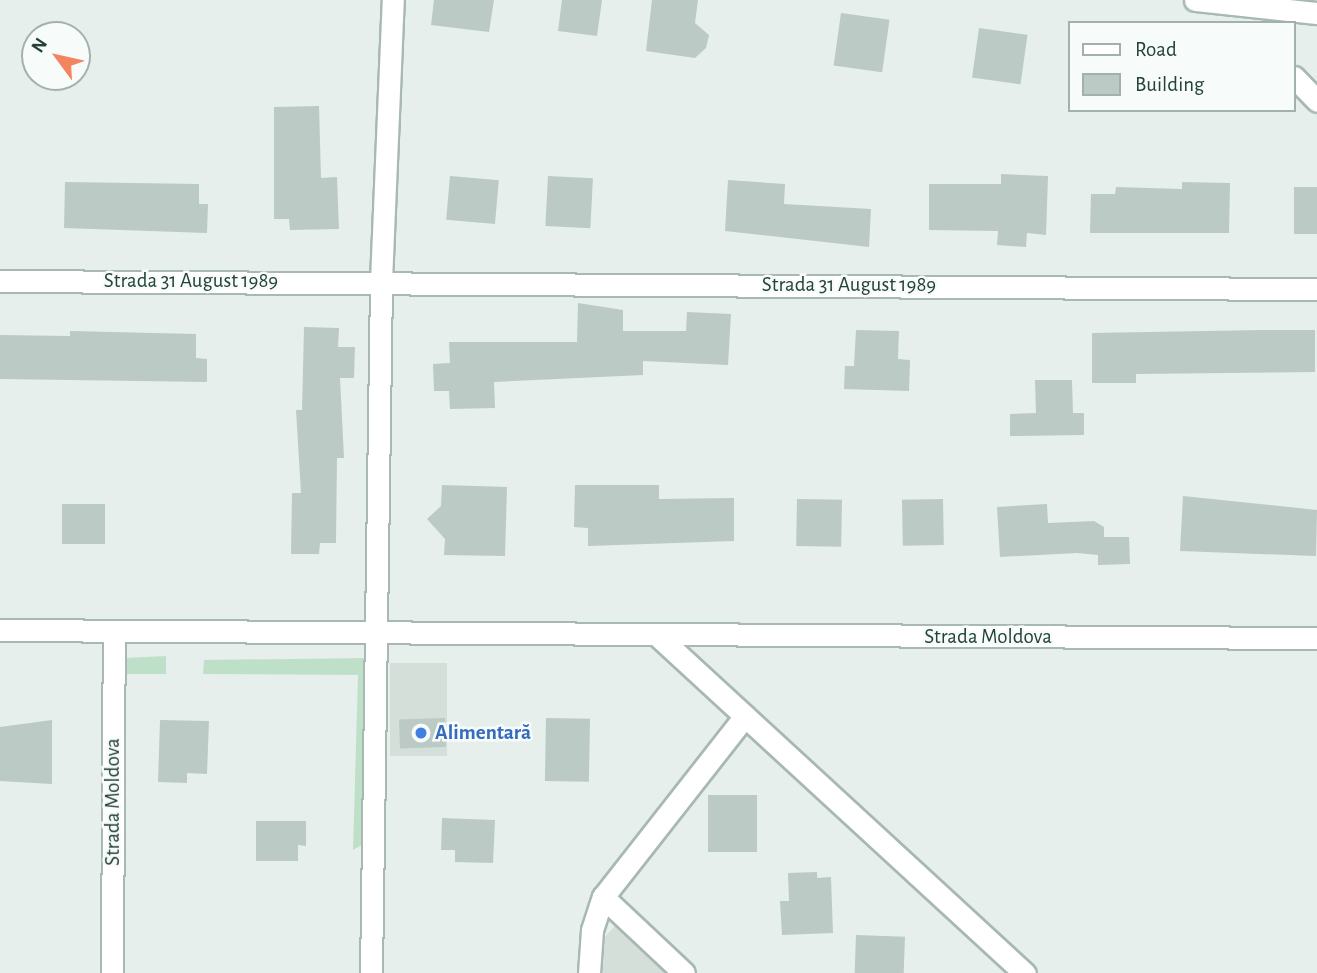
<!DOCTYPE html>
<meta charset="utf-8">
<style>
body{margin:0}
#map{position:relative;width:1317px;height:973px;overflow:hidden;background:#e6efeb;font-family:"Alegreya Sans",sans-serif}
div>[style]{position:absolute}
.built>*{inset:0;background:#d4dfda;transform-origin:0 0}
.green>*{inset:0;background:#bfe0c8}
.building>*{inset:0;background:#bbcac4;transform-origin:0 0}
.roads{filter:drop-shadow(2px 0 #a8b8b2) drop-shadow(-2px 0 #a8b8b2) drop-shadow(0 2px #a8b8b2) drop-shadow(0 -2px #a8b8b2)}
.minor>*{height:21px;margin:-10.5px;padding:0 10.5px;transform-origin:10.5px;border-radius:10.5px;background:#fff}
.dots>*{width:19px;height:19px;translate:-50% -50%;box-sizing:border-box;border:4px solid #f7fbf9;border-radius:50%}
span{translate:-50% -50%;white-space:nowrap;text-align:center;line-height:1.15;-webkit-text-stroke:5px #f7fbf9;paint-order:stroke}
.street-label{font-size:21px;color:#24423a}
.shop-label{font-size:21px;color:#366cbe;font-weight:700}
.left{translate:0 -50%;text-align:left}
.legend{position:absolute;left:1068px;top:21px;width:228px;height:91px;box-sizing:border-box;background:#f7fbf9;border:2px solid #a3b1ad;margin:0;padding:9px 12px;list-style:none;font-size:21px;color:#24423a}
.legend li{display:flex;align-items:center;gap:14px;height:35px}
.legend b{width:35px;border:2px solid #a3b1ad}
.north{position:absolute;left:21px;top:21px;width:70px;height:70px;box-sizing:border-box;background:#f7fbf9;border:2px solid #a3b1ad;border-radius:50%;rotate:303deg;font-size:19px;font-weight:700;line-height:28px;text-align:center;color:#24423a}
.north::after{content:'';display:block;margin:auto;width:24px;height:32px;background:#f4845f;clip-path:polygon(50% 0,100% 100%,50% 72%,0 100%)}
</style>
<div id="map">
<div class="built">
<div style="left:390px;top:663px;width:57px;height:93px"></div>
<div style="clip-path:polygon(615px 926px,621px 927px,671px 973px,600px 973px,600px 942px)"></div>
</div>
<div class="green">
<div style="clip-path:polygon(166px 656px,166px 674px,123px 674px,127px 658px)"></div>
<div style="clip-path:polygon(366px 658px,365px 843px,353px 850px,358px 675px,203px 674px,204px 660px)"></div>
</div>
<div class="building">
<div style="clip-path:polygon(434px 0,494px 0,489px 32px,431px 25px)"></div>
<div style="clip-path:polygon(562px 0,602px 0,597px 36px,558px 31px)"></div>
<div style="clip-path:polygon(652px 0,698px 0,695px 23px,709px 35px,706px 48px,695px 58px,646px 51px)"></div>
<div style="left:841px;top:13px;width:49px;height:53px;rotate:8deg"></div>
<div style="left:979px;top:28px;width:49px;height:50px;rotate:8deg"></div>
<div style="clip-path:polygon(319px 106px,321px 178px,337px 177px,339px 229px,290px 230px,289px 219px,274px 219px,274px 107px)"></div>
<div style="clip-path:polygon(1001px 174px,1048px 176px,1046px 235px,1027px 233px,1026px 247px,997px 245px,998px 231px,929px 230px,929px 184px,1001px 184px)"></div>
<div style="left:450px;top:176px;width:49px;height:44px;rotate:5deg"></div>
<div style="left:548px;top:176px;width:45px;height:50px;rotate:3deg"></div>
<div style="clip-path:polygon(728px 180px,785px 184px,784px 204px,871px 209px,869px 247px,725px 231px)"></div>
<div style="clip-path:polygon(65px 182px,199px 184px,199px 204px,208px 204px,207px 233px,64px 228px)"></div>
<div style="clip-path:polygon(1182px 182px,1230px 183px,1229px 233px,1090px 233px,1091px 194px,1115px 194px,1116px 187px,1182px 189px)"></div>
<div style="left:1294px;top:187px;width:23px;height:47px"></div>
<div style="clip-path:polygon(578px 303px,623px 310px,623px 331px,686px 331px,687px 312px,731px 314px,728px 365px,643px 361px,643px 375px,494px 382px,495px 408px,450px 409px,449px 391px,434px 391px,433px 364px,450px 363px,449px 342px,577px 342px)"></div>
<div style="clip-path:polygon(304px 327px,339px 328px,338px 347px,355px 347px,354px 378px,340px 378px,344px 458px,337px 458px,336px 543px,320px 543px,319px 554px,291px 554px,292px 493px,301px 493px,296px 410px,302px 410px)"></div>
<div style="clip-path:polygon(856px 330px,899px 331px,898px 359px,910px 360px,909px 391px,844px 389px,845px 366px,854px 366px)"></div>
<div style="clip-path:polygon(1263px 330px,1315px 330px,1315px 372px,1136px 374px,1136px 383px,1092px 383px,1092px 333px)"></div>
<div style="clip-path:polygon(70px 331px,196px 334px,196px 358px,207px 359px,207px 382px,0 379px,0 335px,70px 336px)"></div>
<div style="clip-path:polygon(1035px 380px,1072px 380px,1073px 413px,1084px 413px,1084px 435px,1010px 436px,1010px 414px,1036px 413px)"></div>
<div style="clip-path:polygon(442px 485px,507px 487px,505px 556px,444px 555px,445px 539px,427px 519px,441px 506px)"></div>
<div style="clip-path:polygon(575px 485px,659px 485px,659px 499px,734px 498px,734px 541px,588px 546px,588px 528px,574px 527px)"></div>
<div style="clip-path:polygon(1183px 496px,1317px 510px,1316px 556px,1180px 551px)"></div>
<div style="left:797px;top:499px;width:45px;height:47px;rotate:1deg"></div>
<div style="left:943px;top:499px;width:46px;height:41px;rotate:89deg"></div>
<div style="left:62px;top:504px;width:43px;height:40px"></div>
<div style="clip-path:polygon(1047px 504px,1048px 523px,1094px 521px,1104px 527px,1104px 537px,1129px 537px,1130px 564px,1098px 565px,1098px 555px,1077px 553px,1000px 557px,997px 507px)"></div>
<div style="left:445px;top:718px;width:29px;height:46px;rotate:88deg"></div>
<div style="left:546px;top:718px;width:44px;height:63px;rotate:1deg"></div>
<div style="clip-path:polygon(52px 720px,52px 784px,0 781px,0 727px)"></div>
<div style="clip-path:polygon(160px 720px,209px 721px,207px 774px,187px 773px,187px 783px,158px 782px)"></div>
<div style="left:757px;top:795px;width:57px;height:49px;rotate:90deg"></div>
<div style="clip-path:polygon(442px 818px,495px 820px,493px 863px,455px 862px,455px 850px,441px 850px)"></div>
<div style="clip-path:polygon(256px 821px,306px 821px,306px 846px,298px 845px,298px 861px,256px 861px)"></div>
<div style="clip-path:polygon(817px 872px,817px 878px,831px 877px,833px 933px,782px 935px,780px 901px,789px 901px,788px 873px)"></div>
<div style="left:856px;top:935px;width:49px;height:38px;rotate:2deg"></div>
</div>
<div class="roads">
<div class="minor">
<div style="left:1195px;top:0;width:123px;rotate:6.1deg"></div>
<div style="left:1294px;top:77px;width:33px;rotate:46deg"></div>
<div style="left:0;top:281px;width:1317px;rotate:0.35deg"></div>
<div style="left:0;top:630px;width:1317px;rotate:0.35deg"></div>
<div style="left:659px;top:637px;width:497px;rotate:42.6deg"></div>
<div style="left:603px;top:897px;width:111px;rotate:43.2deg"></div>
<div style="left:112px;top:973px;width:342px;rotate:-89.7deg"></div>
<div style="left:371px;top:973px;width:692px;rotate:-89.17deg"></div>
<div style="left:381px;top:281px;width:281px;rotate:-87.6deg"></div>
<div style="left:589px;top:973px;width:43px;rotate:-86deg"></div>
<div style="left:592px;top:930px;width:35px;rotate:-72deg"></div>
<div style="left:603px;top:897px;width:230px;rotate:-51.9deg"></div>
</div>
</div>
<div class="dots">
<div style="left:421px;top:733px;background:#3f7fe0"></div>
</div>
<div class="street-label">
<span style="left:191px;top:281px">Strada 31 August 1989</span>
<span style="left:849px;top:285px">Strada 31 August 1989</span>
<span style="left:988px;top:637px">Strada Moldova</span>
<span style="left:113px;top:802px;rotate:-90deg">Strada Moldova</span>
</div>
<div class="shop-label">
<span class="left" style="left:435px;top:733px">Alimentară</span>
</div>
<ul class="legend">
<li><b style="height:9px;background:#fff"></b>Road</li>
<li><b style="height:19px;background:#bbcac4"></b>Building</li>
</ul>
<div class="north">N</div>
</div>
